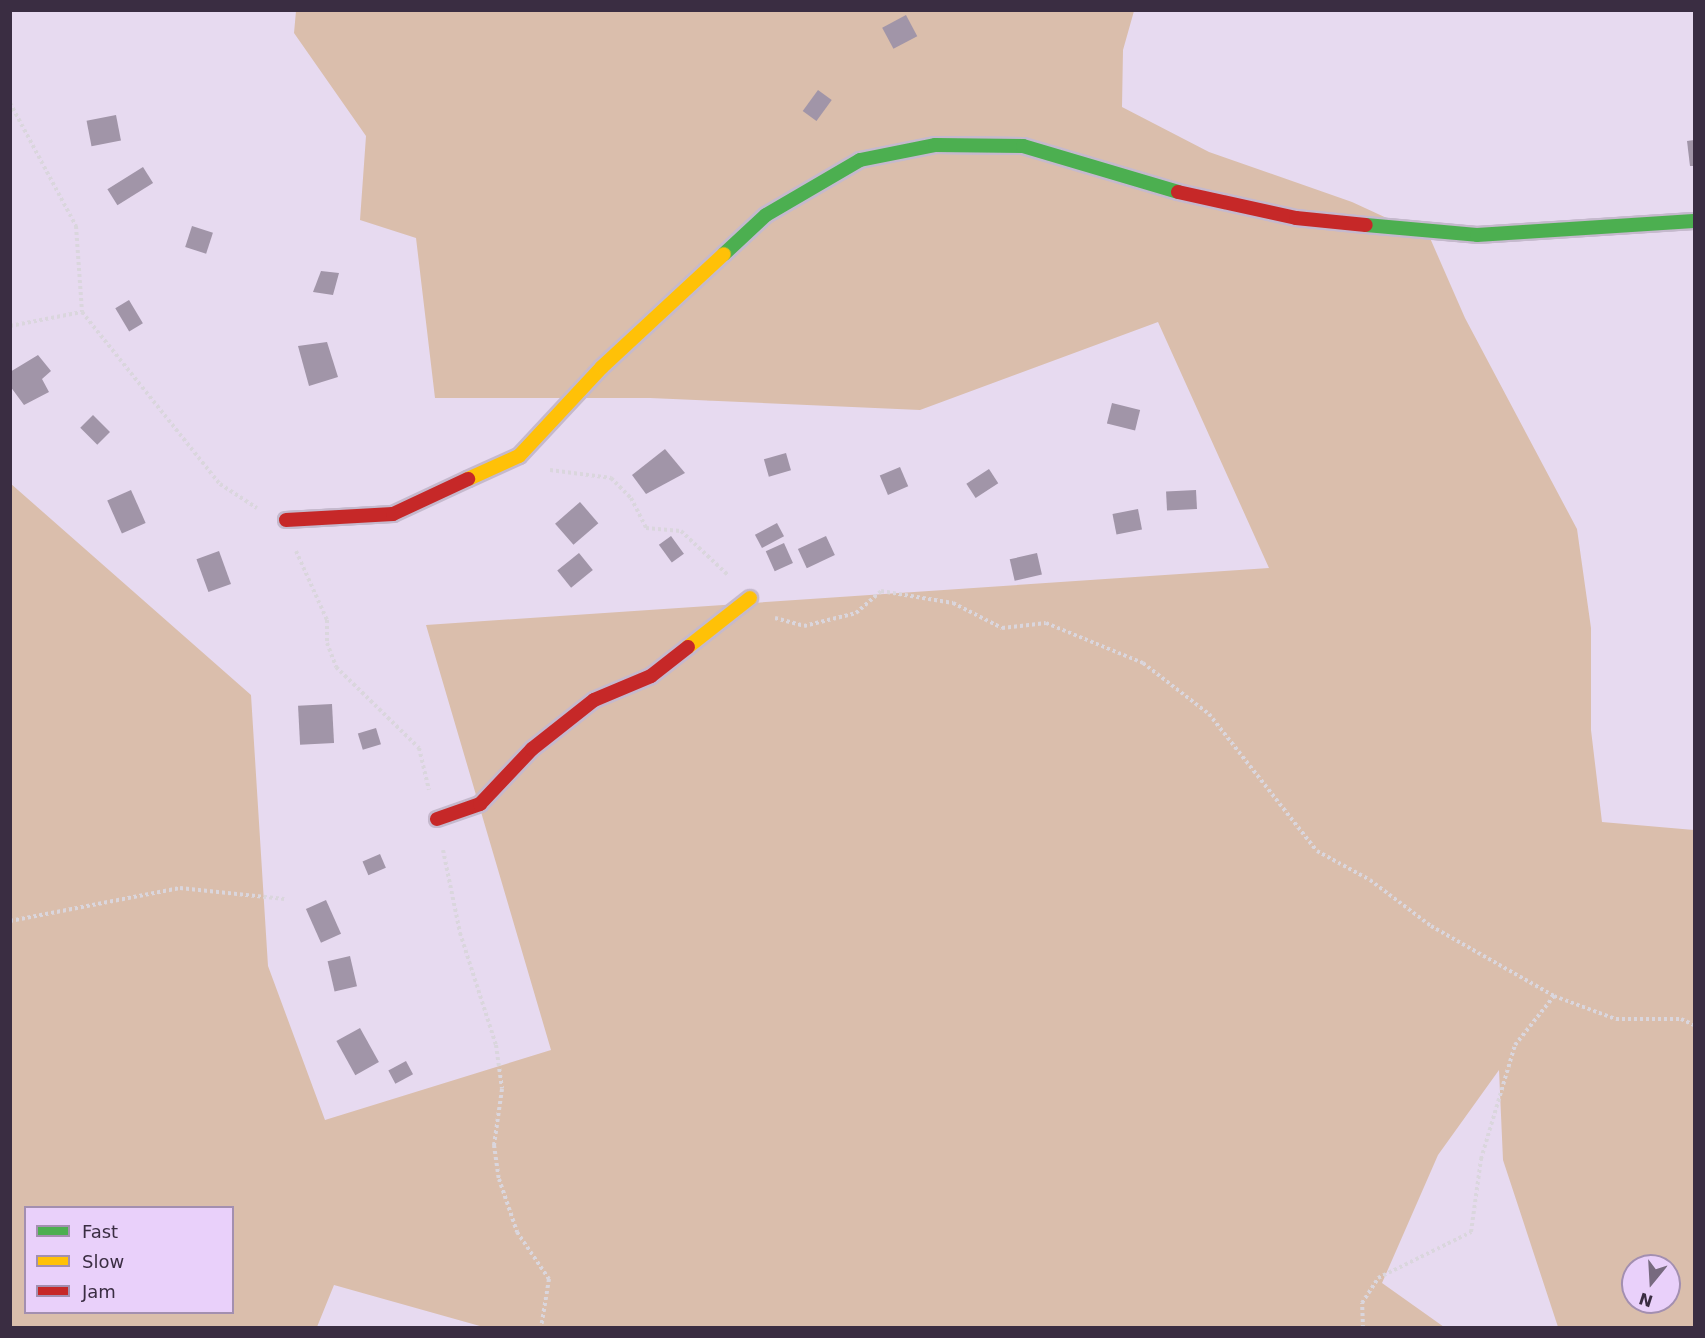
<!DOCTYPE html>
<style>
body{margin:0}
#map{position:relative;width:1705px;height:1338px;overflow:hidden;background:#e7daf0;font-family:"DejaVu Sans",sans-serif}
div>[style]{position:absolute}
.green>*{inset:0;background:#dabeac}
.building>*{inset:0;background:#a195a8;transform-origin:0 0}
.path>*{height:4px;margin-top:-2px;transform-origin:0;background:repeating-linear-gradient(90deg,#dad6dd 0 3px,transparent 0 6px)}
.roads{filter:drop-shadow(2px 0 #c5b9cd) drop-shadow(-2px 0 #c5b9cd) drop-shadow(0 2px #c5b9cd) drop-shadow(0 -2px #c5b9cd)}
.fast>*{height:14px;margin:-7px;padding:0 7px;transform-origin:7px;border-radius:7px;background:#4caf50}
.slow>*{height:14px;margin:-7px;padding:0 7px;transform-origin:7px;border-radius:7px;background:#ffc107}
.jam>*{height:14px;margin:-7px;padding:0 7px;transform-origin:7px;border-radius:7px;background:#c62828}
span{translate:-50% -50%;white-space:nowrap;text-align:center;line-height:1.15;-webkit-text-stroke:6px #e9d0fa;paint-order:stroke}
.frame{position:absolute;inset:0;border:12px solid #3a2d42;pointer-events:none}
.legend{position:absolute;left:24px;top:1206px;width:210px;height:108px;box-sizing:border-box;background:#e9d0fa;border:2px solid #a38fb0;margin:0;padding:8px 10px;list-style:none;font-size:18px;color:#3a2d42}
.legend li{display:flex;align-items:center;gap:12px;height:30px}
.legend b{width:30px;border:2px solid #a38fb0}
.north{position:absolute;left:1621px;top:1254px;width:60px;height:60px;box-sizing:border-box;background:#e9d0fa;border:2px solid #a38fb0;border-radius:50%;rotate:198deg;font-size:16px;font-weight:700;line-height:24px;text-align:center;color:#3a2d42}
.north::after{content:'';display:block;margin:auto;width:21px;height:27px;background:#776a7f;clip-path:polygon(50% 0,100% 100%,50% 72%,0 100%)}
</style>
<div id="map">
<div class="green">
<div style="clip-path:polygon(evenodd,296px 11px,1134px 11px,1123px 50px,1122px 107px,1209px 152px,1352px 202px,1430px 238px,1465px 318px,1577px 529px,1591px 628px,1591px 730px,1602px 822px,1694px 830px,1694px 1327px,1558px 1327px,1503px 1160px,1499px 1070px,1438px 1155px,1382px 1283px,1444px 1327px,487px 1328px,334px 1285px,317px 1327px,11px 1327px,10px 483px,251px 695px,268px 966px,325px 1120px,551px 1050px,426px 625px,1269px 568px,1158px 322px,920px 410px,650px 398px,435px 398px,416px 238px,360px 220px,366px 136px,294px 33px,296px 11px,26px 1208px,232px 1208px,232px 1312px,26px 1312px,26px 1208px,296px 11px,1633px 1266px,1669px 1266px,1669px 1302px,1633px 1302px,1633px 1266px)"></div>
</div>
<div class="building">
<div style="left:906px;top:15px;width:24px;height:27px;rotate:62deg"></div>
<div style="left:818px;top:90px;width:17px;height:26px;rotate:36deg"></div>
<div style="left:116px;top:115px;width:26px;height:30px;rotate:79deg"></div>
<div style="clip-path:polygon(1694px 140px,1694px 166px,1690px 166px,1687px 141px)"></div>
<div style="left:143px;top:167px;width:19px;height:42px;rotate:58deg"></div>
<div style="left:192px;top:226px;width:22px;height:22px;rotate:18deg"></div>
<div style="clip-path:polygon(321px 271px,339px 273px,333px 295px,313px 292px)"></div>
<div style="left:129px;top:300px;width:27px;height:16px;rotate:59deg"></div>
<div style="clip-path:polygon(327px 342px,338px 377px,309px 386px,298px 346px)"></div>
<div style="clip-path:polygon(38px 355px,51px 371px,42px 379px,49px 392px,24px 405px,10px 386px,10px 372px)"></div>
<div style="left:1112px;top:403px;width:29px;height:21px;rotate:14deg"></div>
<div style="left:93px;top:415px;width:24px;height:18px;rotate:45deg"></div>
<div style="clip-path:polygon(665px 449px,685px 473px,646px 494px,632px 475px)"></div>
<div style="left:786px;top:453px;width:18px;height:23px;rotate:74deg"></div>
<div style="left:900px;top:467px;width:21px;height:22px;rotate:67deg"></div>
<div style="left:989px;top:469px;width:17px;height:27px;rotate:57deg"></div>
<div style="left:131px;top:490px;width:36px;height:26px;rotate:66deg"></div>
<div style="left:1196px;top:490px;width:19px;height:30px;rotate:87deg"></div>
<div style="left:580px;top:502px;width:28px;height:33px;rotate:49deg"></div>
<div style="left:1138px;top:509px;width:21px;height:26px;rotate:79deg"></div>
<div style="left:777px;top:523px;width:15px;height:25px;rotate:62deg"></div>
<div style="left:671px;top:536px;width:22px;height:15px;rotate:54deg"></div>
<div style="left:826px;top:536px;width:21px;height:31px;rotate:65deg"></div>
<div style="left:784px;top:543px;width:22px;height:20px;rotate:66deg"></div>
<div style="left:219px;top:551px;width:35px;height:24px;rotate:70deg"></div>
<div style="left:579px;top:553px;width:22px;height:28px;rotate:51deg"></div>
<div style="left:1037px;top:553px;width:22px;height:28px;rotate:77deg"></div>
<div style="left:332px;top:704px;width:39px;height:34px;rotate:87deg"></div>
<div style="left:376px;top:728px;width:17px;height:19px;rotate:73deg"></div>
<div style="left:380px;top:854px;width:15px;height:19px;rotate:67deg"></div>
<div style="left:326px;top:900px;width:37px;height:22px;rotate:66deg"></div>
<div style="left:350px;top:956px;width:31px;height:23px;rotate:77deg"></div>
<div style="left:360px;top:1028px;width:39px;height:27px;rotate:61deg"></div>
<div style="left:406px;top:1061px;width:15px;height:20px;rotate:62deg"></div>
</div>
<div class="path">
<div style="left:10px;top:103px;width:140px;rotate:61.8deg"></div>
<div style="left:76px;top:226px;width:86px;rotate:86deg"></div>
<div style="left:82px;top:312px;width:221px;rotate:51.3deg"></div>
<div style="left:220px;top:484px;width:44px;rotate:33deg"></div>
<div style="left:10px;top:326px;width:73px;rotate:-11deg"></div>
<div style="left:550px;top:470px;width:62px;rotate:7.5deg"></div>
<div style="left:611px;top:478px;width:28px;rotate:45deg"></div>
<div style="left:631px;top:498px;width:34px;rotate:63deg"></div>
<div style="left:646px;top:528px;width:35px;rotate:5deg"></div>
<div style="left:681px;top:531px;width:64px;rotate:43.1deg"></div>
<div style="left:296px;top:551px;width:76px;rotate:65.8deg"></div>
<div style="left:327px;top:620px;width:23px;rotate:90deg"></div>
<div style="left:327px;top:643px;width:26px;rotate:69deg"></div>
<div style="left:336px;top:667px;width:116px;rotate:44.3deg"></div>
<div style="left:419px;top:748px;width:43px;rotate:76.6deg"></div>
<div style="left:775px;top:618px;width:30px;rotate:15deg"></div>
<div style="left:804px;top:626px;width:54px;rotate:-14deg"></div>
<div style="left:856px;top:613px;width:33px;rotate:-41deg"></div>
<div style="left:881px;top:591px;width:73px;rotate:9.5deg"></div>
<div style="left:953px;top:603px;width:55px;rotate:27deg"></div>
<div style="left:1002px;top:628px;width:44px;rotate:-6.5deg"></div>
<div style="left:1046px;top:623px;width:105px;rotate:22.4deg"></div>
<div style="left:1143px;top:663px;width:83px;rotate:37.7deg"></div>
<div style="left:1209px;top:714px;width:174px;rotate:51.8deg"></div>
<div style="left:1317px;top:851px;width:60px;rotate:28.7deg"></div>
<div style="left:1370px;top:880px;width:76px;rotate:37deg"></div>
<div style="left:1431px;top:926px;width:142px;rotate:29.6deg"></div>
<div style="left:1554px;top:996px;width:66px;rotate:20.4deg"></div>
<div style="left:1616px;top:1019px;width:65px"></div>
<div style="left:1681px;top:1019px;width:14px;rotate:25deg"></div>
<div style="left:443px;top:850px;width:85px;rotate:78.4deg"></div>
<div style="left:460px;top:933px;width:118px;rotate:72.2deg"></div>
<div style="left:496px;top:1045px;width:44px;rotate:82.2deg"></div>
<div style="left:502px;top:1089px;width:57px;rotate:98.1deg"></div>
<div style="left:494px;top:1145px;width:34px;rotate:82deg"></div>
<div style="left:499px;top:1179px;width:56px;rotate:71.2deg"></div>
<div style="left:517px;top:1232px;width:57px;rotate:55.8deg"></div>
<div style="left:549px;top:1279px;width:50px;rotate:99.3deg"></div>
<div style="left:10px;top:921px;width:173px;rotate:-11deg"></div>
<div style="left:180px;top:888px;width:105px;rotate:6deg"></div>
<div style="left:1363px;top:1328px;width:25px;rotate:-92deg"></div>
<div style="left:1362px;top:1303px;width:30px;rotate:-57deg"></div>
<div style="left:1378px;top:1278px;width:104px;rotate:-26.3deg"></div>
<div style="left:1471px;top:1232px;width:74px;rotate:-82.2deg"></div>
<div style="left:1481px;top:1159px;width:119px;rotate:-73.4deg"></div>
<div style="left:1515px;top:1045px;width:63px;rotate:-51.5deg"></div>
</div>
<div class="roads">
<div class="fast">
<div style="left:1366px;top:225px;width:111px;rotate:5.1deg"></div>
<div style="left:1477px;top:235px;width:217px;rotate:-3.7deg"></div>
<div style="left:724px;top:254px;width:57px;rotate:-42.9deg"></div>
<div style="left:766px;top:215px;width:109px;rotate:-30.3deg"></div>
<div style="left:860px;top:160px;width:76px;rotate:-11.3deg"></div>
<div style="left:935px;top:145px;width:88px;rotate:0.7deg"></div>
<div style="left:1023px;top:146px;width:162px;rotate:16.5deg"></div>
</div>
<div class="slow">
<div style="left:468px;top:479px;width:56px;rotate:-24.3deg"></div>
<div style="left:519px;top:456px;width:122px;rotate:-47deg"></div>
<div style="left:602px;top:367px;width:166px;rotate:-42.8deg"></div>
<div style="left:688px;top:647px;width:79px;rotate:-38.3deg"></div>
</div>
<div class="jam">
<div style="left:1178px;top:192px;width:121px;rotate:12.4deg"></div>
<div style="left:1296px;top:218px;width:70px;rotate:5.7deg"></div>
<div style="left:286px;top:520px;width:107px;rotate:-3.2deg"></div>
<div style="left:393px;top:514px;width:83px;rotate:-25deg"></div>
<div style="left:437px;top:819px;width:46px;rotate:-19.2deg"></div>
<div style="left:480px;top:804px;width:76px;rotate:-46.6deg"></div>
<div style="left:532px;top:749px;width:79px;rotate:-38.3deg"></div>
<div style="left:594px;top:700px;width:62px;rotate:-22.8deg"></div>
<div style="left:651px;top:676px;width:47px;rotate:-38.1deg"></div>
</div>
</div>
<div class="frame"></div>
<ul class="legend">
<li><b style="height:8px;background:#4caf50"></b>Fast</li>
<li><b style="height:8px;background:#ffc107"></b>Slow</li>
<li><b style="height:8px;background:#c62828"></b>Jam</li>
</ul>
<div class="north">N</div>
</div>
